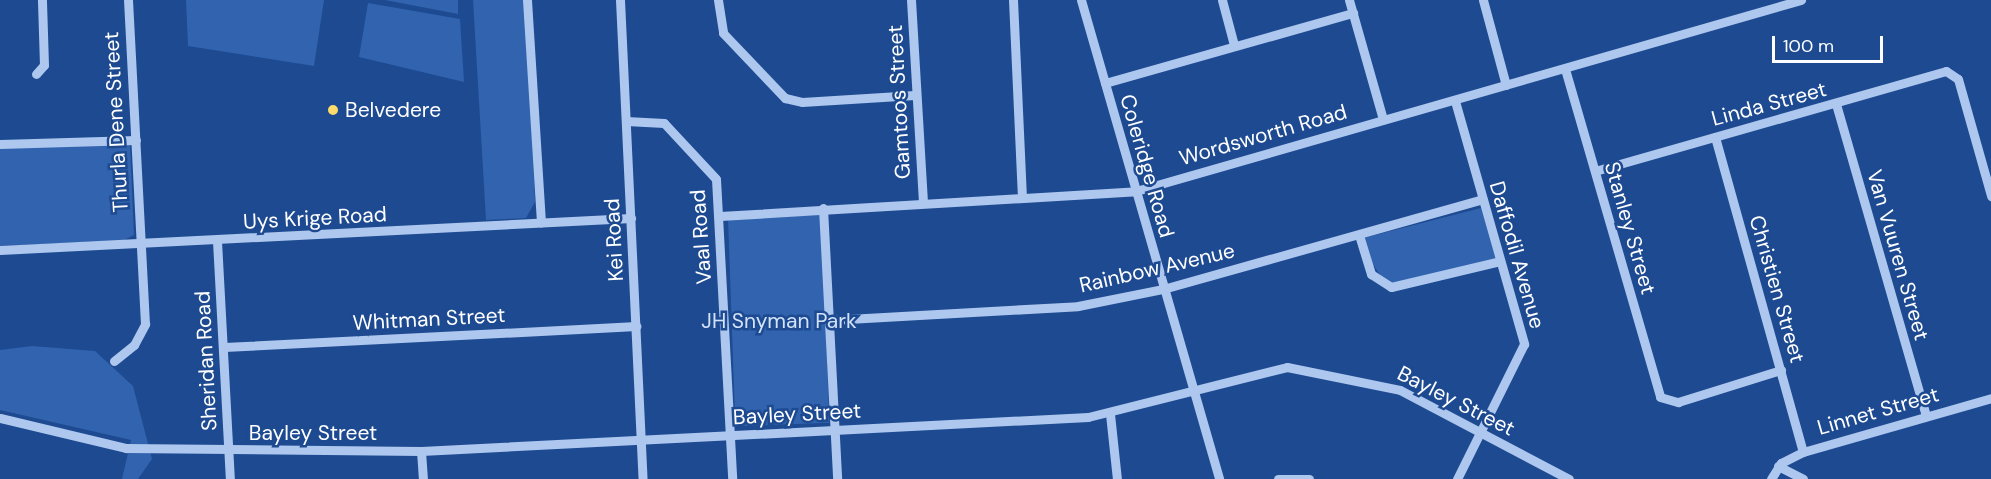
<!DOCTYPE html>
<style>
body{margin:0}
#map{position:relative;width:1991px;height:479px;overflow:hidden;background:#1d4a91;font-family:"DM Sans",sans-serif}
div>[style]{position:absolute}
.green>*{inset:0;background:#3163ae;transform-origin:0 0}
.minor>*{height:9px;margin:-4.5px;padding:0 4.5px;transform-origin:4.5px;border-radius:4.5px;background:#adc7ee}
.dots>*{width:16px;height:16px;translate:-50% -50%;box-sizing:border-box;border:3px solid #1d4a91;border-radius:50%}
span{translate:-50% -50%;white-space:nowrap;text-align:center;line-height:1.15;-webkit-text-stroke:5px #1d4a91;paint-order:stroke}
.street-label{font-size:21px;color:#fff}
.poi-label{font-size:21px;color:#fff}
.left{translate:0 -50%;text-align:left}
.park-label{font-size:21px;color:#d3e3fa}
.scale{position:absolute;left:1772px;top:36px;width:111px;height:27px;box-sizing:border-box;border:3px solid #fff;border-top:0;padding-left:8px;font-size:18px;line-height:21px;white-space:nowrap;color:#fff;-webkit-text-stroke:4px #1d4a91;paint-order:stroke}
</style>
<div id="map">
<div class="green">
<div style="clip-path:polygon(186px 0,324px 0,314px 66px,188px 46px)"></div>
<div style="clip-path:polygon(385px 0,458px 0,458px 14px)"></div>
<div style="clip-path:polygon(473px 0,526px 0,535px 202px,526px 218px,486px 220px)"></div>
<div style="clip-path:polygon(368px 3px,460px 19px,464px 82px,359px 57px)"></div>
<div style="clip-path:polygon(0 144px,130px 144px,134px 235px,124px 240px,0 246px)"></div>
<div style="clip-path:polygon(1481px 208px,1497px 260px,1406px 286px,1385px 282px,1370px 260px,1363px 238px)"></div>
<div style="left:822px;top:215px;width:208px;height:94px;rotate:88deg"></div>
<div style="clip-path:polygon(32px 346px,95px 351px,133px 386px,152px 459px,138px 479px,122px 479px,131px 440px,0 410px,0 350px)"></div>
</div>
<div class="minor">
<div style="left:527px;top:0;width:223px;rotate:86.4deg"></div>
<div style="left:620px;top:0;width:480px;rotate:87.3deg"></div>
<div style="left:718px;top:0;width:33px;rotate:81deg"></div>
<div style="left:723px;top:33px;width:90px;rotate:46.4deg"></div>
<div style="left:785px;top:98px;width:17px;rotate:13deg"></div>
<div style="left:802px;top:102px;width:113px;rotate:-3.5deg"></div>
<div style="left:911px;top:0;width:203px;rotate:86.6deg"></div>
<div style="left:1013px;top:0;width:198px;rotate:87.4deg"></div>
<div style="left:1081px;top:0;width:498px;rotate:73.9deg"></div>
<div style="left:1222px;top:0;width:47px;rotate:75.1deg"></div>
<div style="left:1349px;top:0;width:124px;rotate:74.1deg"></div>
<div style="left:1483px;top:0;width:88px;rotate:74.9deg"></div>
<div style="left:1565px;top:69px;width:341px;rotate:73.8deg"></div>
<div style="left:1660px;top:397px;width:19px;rotate:16deg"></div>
<div style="left:1678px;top:402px;width:108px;rotate:-17.3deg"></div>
<div style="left:36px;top:74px;width:12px;rotate:-48deg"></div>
<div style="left:44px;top:65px;width:65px;rotate:-91.8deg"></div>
<div style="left:1105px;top:83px;width:258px;rotate:-15.8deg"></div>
<div style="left:1455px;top:101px;width:253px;rotate:74.1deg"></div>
<div style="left:1524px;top:344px;width:151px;rotate:116.4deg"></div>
<div style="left:1836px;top:104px;width:325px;rotate:73.9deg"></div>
<div style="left:626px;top:121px;width:38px;rotate:3deg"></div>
<div style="left:664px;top:123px;width:76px;rotate:47.1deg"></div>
<div style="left:716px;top:179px;width:300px;rotate:86.9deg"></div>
<div style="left:1715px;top:137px;width:327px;rotate:74.4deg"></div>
<div style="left:0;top:144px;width:136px;rotate:-1.7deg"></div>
<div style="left:1595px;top:171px;width:365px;rotate:-15.9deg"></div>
<div style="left:1946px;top:71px;width:14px;rotate:34deg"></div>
<div style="left:1958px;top:79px;width:122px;rotate:74.2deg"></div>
<div style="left:823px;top:208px;width:271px;rotate:87deg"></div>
<div style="left:720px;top:216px;width:417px;rotate:-3.4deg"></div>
<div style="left:1136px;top:191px;width:692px;rotate:-16.03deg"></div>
<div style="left:1359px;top:235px;width:41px;rotate:72.9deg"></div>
<div style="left:1371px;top:274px;width:24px;rotate:33deg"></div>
<div style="left:1391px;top:287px;width:112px;rotate:-13.4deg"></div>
<div style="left:217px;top:241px;width:238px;rotate:86.9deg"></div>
<div style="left:0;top:250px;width:632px;rotate:-2.9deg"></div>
<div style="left:830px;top:320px;width:248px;rotate:-3.2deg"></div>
<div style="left:1078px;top:306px;width:87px;rotate:-11.3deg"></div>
<div style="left:1163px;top:289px;width:332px;rotate:-15.7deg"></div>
<div style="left:224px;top:347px;width:413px;rotate:-2.9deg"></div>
<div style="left:114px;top:361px;width:26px;rotate:-39deg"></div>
<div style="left:134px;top:345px;width:24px;rotate:-62deg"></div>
<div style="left:145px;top:324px;width:324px;rotate:-93deg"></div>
<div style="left:1110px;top:414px;width:65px;rotate:83.9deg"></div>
<div style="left:0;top:418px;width:130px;rotate:13.4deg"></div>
<div style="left:126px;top:448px;width:295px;rotate:0.6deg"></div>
<div style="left:421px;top:451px;width:668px;rotate:-2.92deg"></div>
<div style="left:1088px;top:417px;width:205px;rotate:-14.1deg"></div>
<div style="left:1287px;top:367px;width:115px;rotate:11.5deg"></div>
<div style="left:1400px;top:390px;width:191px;rotate:27.8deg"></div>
<div style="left:421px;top:451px;width:28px;rotate:86deg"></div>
<div style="left:1778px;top:466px;width:28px;rotate:27deg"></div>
<div style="left:1278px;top:479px;width:31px"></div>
<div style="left:1771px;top:479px;width:19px;rotate:-58deg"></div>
<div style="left:1781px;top:463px;width:25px;rotate:-27deg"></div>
<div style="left:1803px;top:452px;width:196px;rotate:-16deg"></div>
</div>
<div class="dots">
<div style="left:333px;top:110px;background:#fdda6c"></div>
</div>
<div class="street-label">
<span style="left:899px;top:102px;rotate:-93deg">Gamtoos Street</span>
<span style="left:1769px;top:104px;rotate:-15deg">Linda Street</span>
<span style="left:116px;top:122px;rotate:-93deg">Thurla Dene Street</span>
<span style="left:1263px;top:135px;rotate:-16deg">Wordsworth Road</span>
<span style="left:1147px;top:166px;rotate:74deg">Coleridge Road</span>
<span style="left:315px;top:218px;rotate:-3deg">Uys Krige Road</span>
<span style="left:1630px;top:228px;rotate:74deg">Stanley Street</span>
<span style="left:701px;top:237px;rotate:-94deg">Vaal Road</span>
<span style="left:614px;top:240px;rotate:-93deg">Kei Road</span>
<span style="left:1517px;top:255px;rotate:74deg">Daffodil Avenue</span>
<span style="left:1898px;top:255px;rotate:74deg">Van Vuuren Street</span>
<span style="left:1157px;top:268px;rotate:-13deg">Rainbow Avenue</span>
<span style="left:1777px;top:289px;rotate:74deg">Christien Street</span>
<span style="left:429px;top:319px;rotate:-3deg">Whitman Street</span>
<span style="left:206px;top:361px;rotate:-93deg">Sheridan Road</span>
<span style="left:1456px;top:401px;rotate:27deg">Bayley Street</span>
<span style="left:1878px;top:411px;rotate:-16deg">Linnet Street</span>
<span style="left:797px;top:414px;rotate:-3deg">Bayley Street</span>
<span style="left:313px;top:433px">Bayley Street</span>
</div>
<div class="poi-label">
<span class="left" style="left:345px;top:110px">Belvedere</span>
</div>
<div class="park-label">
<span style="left:779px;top:321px">JH Snyman Park</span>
</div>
<div class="scale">100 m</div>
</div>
